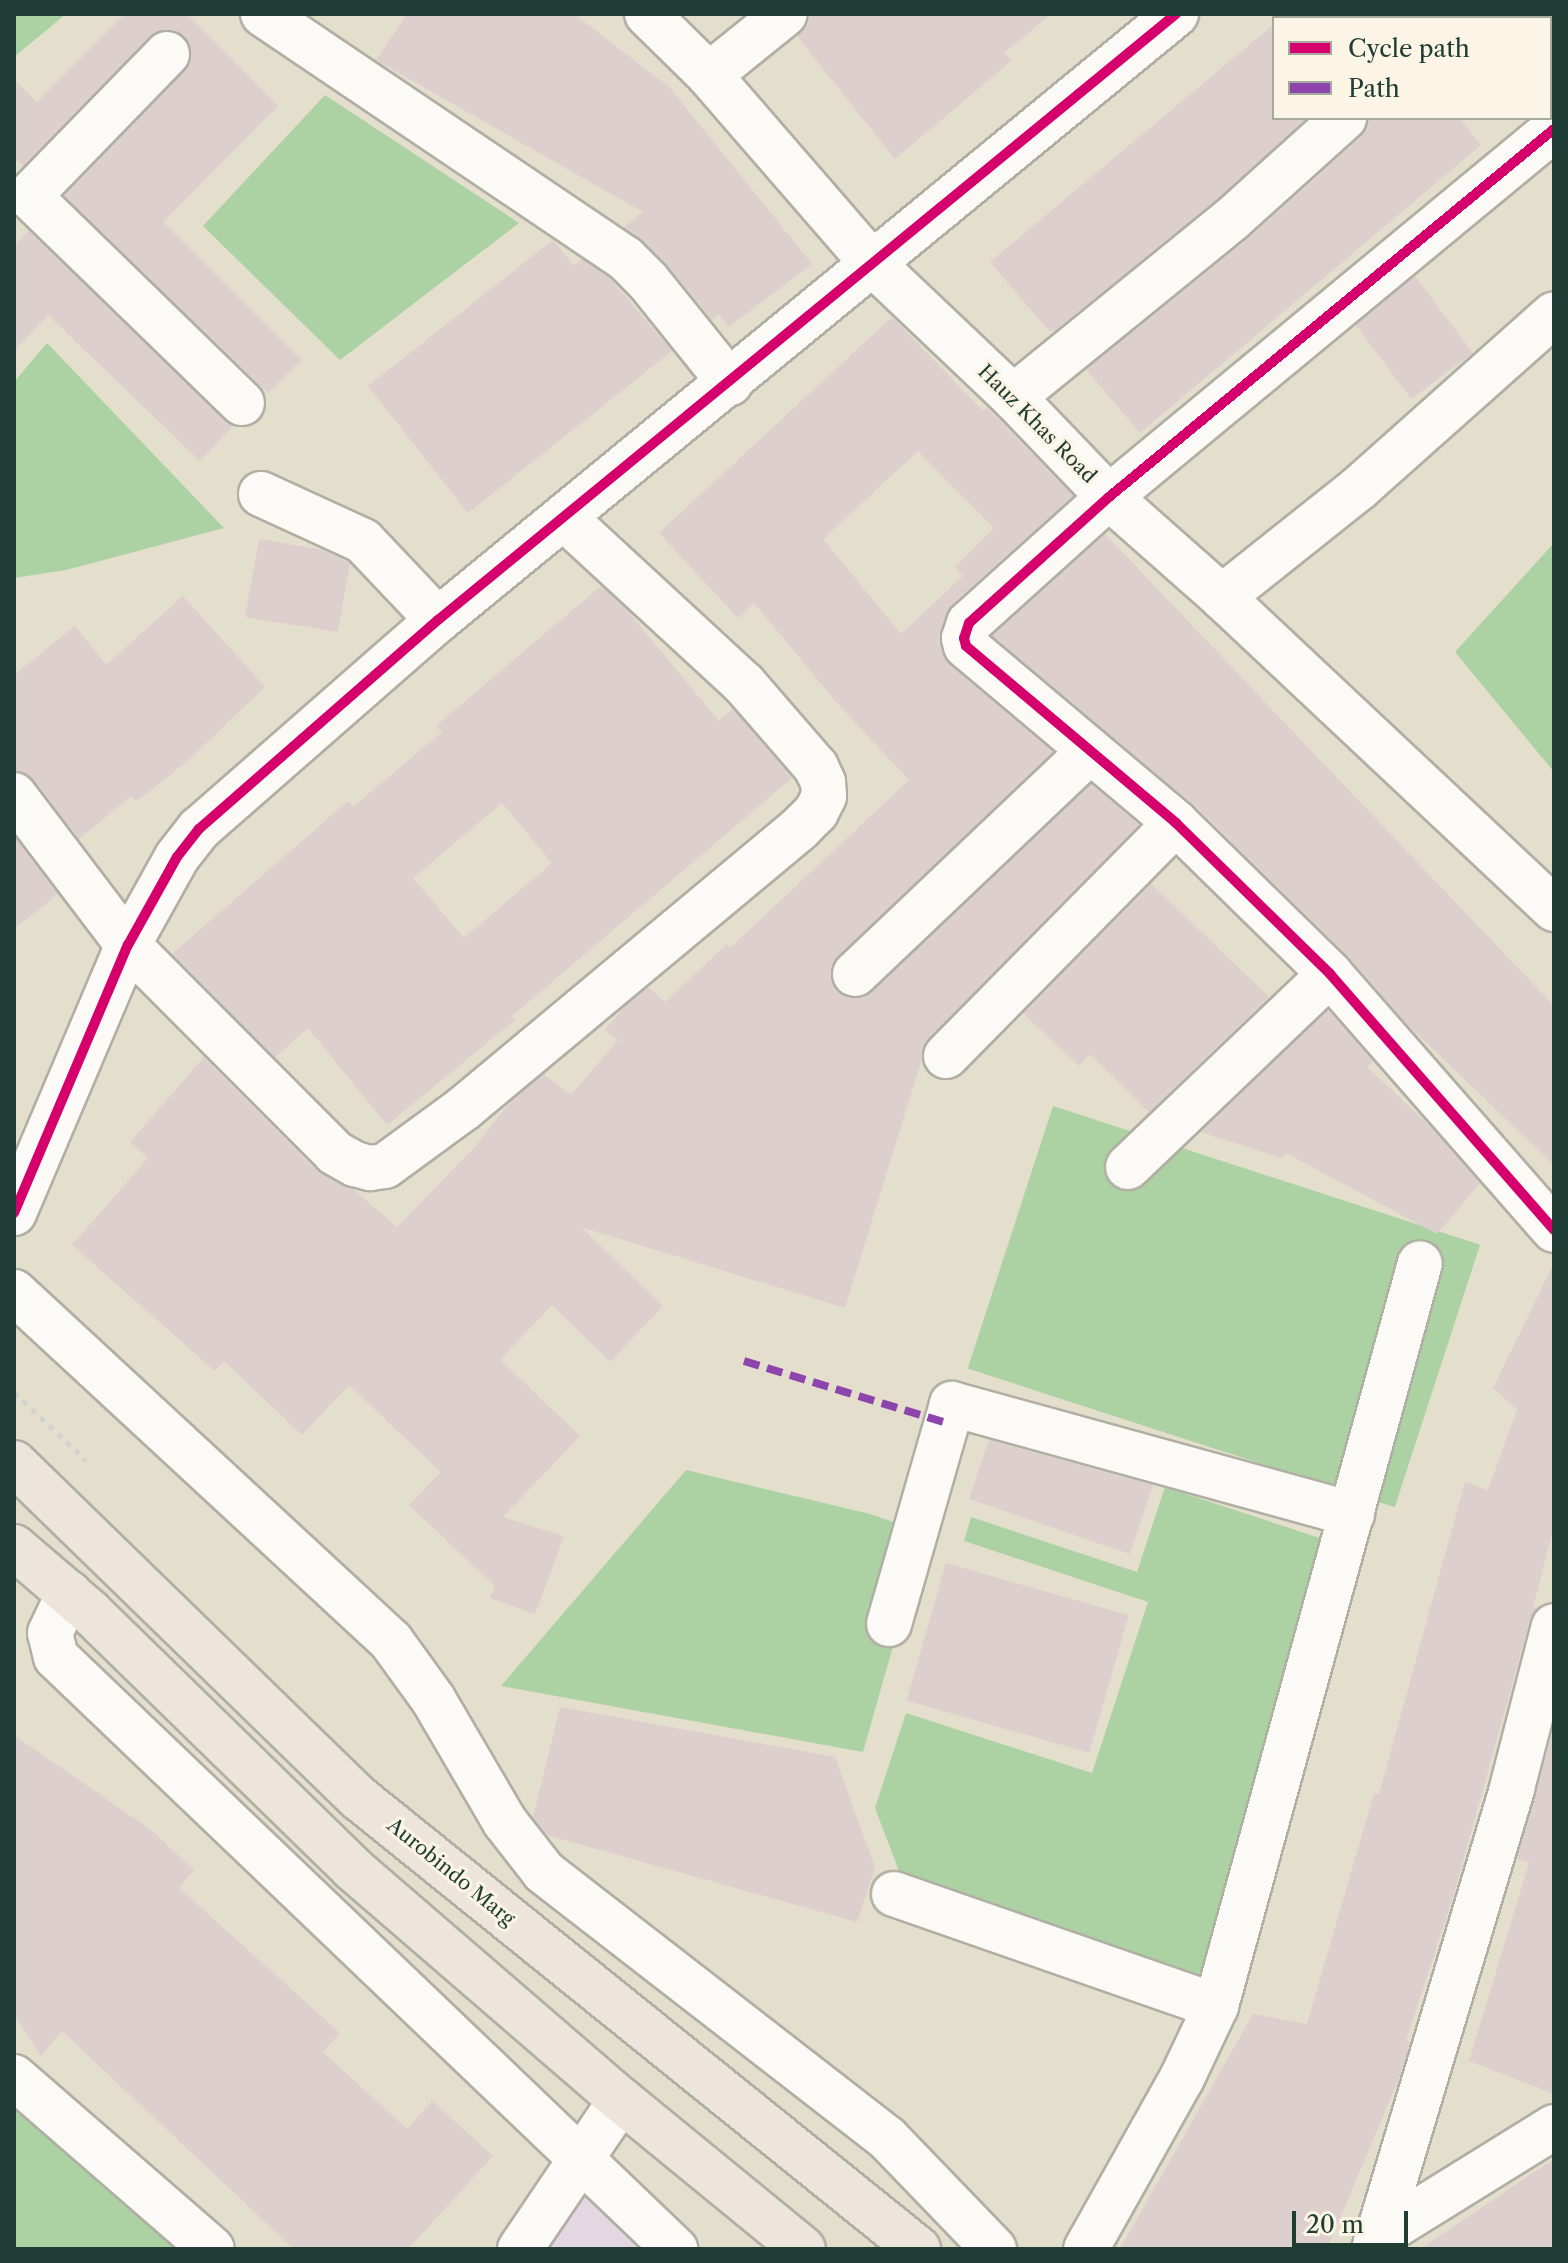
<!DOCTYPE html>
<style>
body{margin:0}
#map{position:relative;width:1568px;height:2263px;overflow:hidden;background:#e4decc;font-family:"Libre Caslon Text",serif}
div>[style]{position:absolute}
.built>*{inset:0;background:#e3d8e1}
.green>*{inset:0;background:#acd2a4;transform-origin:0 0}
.building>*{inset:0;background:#ddcfcd;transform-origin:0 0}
.path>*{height:5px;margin-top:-2.5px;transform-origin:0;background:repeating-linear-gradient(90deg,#d2d2cd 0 6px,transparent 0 12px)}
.roads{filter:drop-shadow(2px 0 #b0afa3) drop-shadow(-2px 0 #b0afa3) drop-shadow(0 2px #b0afa3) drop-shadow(0 -2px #b0afa3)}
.minor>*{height:44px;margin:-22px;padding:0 22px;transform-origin:22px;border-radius:22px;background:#fbfaf7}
.highway>*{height:44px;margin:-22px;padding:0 22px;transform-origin:22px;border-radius:22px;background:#ede5dc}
.quiet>*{height:8px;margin-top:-4px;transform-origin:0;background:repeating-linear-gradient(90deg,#8e44ad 0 16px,transparent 0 24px)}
.cycleway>*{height:10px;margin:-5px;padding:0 5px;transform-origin:5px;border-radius:5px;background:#d6006c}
span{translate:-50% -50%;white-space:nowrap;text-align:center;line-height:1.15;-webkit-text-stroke:6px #fcf5e5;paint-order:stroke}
.street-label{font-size:20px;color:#1f3d34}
.frame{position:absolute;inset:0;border:16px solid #1f3d34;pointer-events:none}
.legend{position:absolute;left:1272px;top:16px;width:280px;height:104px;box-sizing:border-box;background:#fcf5e5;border:2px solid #a4ab9e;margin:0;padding:10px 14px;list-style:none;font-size:24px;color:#1f3d34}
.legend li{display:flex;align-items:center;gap:16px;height:40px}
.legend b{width:40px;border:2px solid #a4ab9e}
.scale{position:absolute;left:1292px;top:2211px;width:116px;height:36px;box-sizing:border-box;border:4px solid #1f3d34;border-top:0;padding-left:10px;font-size:24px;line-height:28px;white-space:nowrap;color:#1f3d34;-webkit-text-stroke:6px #fcf5e5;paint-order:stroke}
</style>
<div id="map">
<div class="built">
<div style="clip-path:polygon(606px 2158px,699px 2249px,545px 2249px)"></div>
</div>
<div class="green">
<div style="clip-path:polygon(14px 14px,66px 14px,14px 57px)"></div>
<div style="clip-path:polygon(325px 95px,519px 223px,340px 360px,203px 226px)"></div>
<div style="clip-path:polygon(47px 343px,224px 528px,66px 570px,14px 578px,14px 382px)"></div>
<div style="clip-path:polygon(1554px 543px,1554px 772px,1455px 652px)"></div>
<div style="left:1053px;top:1106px;width:449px;height:276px;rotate:18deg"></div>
<div style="clip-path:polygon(686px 1470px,870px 1514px,925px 1533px,863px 1752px,501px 1686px)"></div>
<div style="clip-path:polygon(1165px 1487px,1359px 1551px,1214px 1992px,907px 1892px,875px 1808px,906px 1713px,1092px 1773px,1148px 1602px,964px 1541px,971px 1517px,1137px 1572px)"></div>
<div style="clip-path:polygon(14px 2104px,180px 2249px,14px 2249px)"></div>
</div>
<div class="building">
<div style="clip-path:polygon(125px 14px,187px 14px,278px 106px,163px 222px,301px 360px,268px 393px,64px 196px,185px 71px,191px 61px,191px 48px,184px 36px,174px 30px,161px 30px,150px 36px,23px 166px,14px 157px,14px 79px,37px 102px)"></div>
<div style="clip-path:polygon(407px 14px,574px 14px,669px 87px,812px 264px,729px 327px,719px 314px,712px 320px,666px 263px,624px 227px,643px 212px,376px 60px)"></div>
<div style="clip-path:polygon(809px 14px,1051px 14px,1004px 53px,1011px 61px,895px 159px,797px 36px,808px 24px)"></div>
<div style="clip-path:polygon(1274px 24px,1274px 118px,1307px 118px,1216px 200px,1054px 331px,1049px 331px,990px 262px)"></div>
<div style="clip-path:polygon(1368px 118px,1459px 118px,1481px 145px,1140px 433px,1086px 369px,1249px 238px,1361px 137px)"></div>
<div style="clip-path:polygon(29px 231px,233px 426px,200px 461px,48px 315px,14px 351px,14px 246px)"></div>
<div style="clip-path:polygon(553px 240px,574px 266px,582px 259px,609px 277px,672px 351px,468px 513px,368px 386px)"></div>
<div style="left:1415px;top:276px;width:96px;height:77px;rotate:53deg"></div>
<div style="clip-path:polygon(evenodd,892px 317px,983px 411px,987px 407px,1073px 496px,952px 604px,940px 631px,942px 652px,950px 665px,1053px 752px,838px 956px,831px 968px,831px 981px,837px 992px,849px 998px,862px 998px,872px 992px,1091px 784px,1139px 825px,928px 1039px,845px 1308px,581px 1227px,663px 1306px,610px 1362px,552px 1305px,500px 1360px,580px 1436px,503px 1517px,564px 1536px,535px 1614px,490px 1598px,495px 1586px,409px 1505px,441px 1472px,349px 1385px,302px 1435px,224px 1361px,215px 1371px,72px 1245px,148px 1158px,130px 1142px,204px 1057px,317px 1171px,354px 1190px,397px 1227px,475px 1147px,511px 1101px,544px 1074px,571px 1095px,618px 1040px,605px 1030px,625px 1006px,648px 987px,665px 1002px,727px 944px,730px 948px,909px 780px,838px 704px,754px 603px,738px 618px,659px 533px,892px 317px,918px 451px,994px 528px,955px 567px,963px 576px,901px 634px,823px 539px,918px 451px)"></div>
<div style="clip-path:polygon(1105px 534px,1554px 1006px,1554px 1165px,1407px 1024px,1348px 956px,1194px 805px,992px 636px)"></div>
<div style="clip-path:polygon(259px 539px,323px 550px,350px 563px,338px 632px,245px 617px)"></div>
<div style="clip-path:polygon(evenodd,601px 586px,626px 609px,719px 721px,733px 709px,792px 778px,512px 1016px,515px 1020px,387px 1125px,308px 1028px,275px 1057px,172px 954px,348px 801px,353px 807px,442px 732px,437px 725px,601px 586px,502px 803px,552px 863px,464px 938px,413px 878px,502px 803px)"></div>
<div style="clip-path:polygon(183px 596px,265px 687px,185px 763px,136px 802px,131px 796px,79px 839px,34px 780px,14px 771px,14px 675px,75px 626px,106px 665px)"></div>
<div style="clip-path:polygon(14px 836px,58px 894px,14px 929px)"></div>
<div style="clip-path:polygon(1151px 884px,1269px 997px,1149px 1112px,1090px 1054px,1079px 1066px,1023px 1013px)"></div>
<div style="clip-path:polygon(1328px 1010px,1373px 1061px,1367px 1067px,1434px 1130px,1480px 1183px,1437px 1234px,1286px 1153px,1281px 1158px,1201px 1132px)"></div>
<div style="clip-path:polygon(1554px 1263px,1554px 1526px,1533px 1608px,1537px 1608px,1530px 1620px,1453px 1897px,1406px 2041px,1410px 2042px,1400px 2076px,1327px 2249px,1120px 2249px,1253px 2014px,1307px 2024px,1374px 1793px,1379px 1794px,1465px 1482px,1488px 1490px,1517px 1409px,1493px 1388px)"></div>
<div style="clip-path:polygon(989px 1440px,1153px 1485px,1130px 1554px,969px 1499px)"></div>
<div style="left:946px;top:1563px;width:190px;height:143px;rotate:16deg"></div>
<div style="clip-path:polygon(560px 1707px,835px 1757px,875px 1867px,857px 1922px,547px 1835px,533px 1818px)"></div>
<div style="clip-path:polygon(1554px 1726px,1554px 2094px,1469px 2061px,1529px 1863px,1517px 1859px)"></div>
<div style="clip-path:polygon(14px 1735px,151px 1830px,194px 1870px,179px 1888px,340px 2033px,323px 2052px,407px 2129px,432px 2101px,493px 2156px,408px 2249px,294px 2249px,62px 2031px,41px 2056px,14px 2014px)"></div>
<div style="clip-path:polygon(1554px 2159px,1554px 2249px,1420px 2249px,1481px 2208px)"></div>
</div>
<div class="path">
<div style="left:14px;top:1392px;width:99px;rotate:43.4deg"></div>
</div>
<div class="roads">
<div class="minor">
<div style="left:263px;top:14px;width:437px;rotate:34deg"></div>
<div style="left:625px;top:258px;width:33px;rotate:45deg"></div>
<div style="left:648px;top:281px;width:131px;rotate:51.2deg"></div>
<div style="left:647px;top:14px;width:87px;rotate:44.5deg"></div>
<div style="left:709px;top:75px;width:250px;rotate:49.1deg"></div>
<div style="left:873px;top:264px;width:193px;rotate:43.5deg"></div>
<div style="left:1013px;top:397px;width:139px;rotate:46.2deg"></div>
<div style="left:1109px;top:497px;width:151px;rotate:41.5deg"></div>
<div style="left:1222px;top:597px;width:456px;rotate:43.2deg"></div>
<div style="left:1454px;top:18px;width:6px;rotate:-39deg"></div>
<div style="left:167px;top:54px;width:198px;rotate:134.2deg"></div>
<div style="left:29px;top:196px;width:297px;rotate:44.2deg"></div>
<div style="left:709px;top:75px;width:97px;rotate:-38.8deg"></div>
<div style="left:1554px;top:129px;width:577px;rotate:140.41deg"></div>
<div style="left:1109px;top:497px;width:188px;rotate:138deg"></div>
<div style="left:969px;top:623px;width:16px;rotate:108deg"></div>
<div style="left:964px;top:638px;width:8px;rotate:76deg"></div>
<div style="left:966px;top:646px;width:275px;rotate:40.1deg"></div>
<div style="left:1176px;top:823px;width:216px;rotate:44.4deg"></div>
<div style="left:1330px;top:974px;width:340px;rotate:48.8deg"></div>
<div style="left:1013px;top:397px;width:282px;rotate:-39.1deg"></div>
<div style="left:1232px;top:219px;width:151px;rotate:-42deg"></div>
<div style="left:261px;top:494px;width:112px;rotate:24.7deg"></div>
<div style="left:363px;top:541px;width:109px;rotate:46.5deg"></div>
<div style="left:1222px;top:597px;width:175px;rotate:-38.5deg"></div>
<div style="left:1359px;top:488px;width:261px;rotate:-41.7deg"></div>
<div style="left:14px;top:795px;width:188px;rotate:52.8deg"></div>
<div style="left:128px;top:945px;width:293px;rotate:45.1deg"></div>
<div style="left:335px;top:1153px;width:23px;rotate:29deg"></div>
<div style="left:355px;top:1164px;width:16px;rotate:15deg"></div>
<div style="left:370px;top:1168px;width:15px;rotate:-8deg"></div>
<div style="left:385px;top:1166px;width:97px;rotate:-36.2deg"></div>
<div style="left:463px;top:1109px;width:439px;rotate:-39.8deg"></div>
<div style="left:800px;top:828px;width:23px;rotate:-45deg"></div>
<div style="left:816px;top:812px;width:18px;rotate:-63deg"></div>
<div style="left:824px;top:796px;width:14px;rotate:-94deg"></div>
<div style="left:823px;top:782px;width:17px;rotate:-115deg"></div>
<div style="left:816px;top:767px;width:110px;rotate:-130.9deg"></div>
<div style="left:744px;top:684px;width:243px;rotate:-137.3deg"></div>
<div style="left:855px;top:974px;width:324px;rotate:-43.5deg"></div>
<div style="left:946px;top:1056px;width:327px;rotate:-45.4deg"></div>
<div style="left:1128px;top:1167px;width:279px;rotate:-43.7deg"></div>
<div style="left:14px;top:1213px;width:291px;rotate:-67deg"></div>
<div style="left:128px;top:945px;width:101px;rotate:-60.9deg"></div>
<div style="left:177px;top:857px;width:36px;rotate:-52deg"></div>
<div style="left:199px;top:829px;width:317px;rotate:-41.2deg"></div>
<div style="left:438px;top:620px;width:955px;rotate:-39.39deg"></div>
<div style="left:14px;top:1292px;width:514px;rotate:42.79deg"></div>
<div style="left:391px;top:1641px;width:72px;rotate:54.1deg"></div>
<div style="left:433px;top:1699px;width:143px;rotate:59.7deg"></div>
<div style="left:505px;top:1822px;width:63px;rotate:52deg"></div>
<div style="left:544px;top:1872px;width:435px;rotate:37.8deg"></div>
<div style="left:888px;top:2139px;width:153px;rotate:46.1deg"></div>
<div style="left:69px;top:1593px;width:44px;rotate:115.4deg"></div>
<div style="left:50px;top:1633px;width:25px;rotate:76deg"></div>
<div style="left:56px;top:1657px;width:857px;rotate:43.72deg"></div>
<div style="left:889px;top:1624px;width:229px;rotate:-74deg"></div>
<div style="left:952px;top:1404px;width:415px;rotate:15.4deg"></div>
<div style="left:894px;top:1894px;width:341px;rotate:19.2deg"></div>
<div style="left:14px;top:2077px;width:262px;rotate:41deg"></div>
<div style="left:1380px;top:2235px;width:205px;rotate:-31.8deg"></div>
<div style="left:520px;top:2249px;width:180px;rotate:-55.9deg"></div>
<div style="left:1086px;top:2249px;width:196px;rotate:-60.7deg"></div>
<div style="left:1182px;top:2078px;width:80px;rotate:-64.7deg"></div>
<div style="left:1216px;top:2006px;width:770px;rotate:-74.65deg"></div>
<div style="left:1374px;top:2249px;width:481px;rotate:-73.3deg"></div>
<div style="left:1512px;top:1788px;width:167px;rotate:-75.5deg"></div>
</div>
<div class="highway">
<div style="left:14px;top:1463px;width:482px;rotate:44.2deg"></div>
<div style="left:360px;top:1799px;width:717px;rotate:38.88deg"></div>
<div style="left:14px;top:1547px;width:100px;rotate:40.5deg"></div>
<div style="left:90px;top:1612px;width:366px;rotate:44.3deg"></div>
<div style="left:352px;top:1868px;width:355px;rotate:40.8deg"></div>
<div style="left:621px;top:2100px;width:235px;rotate:39.3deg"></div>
</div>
</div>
<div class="quiet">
<div style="left:744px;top:1361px;width:212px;rotate:17deg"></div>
</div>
<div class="cycleway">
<div style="left:1554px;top:129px;width:577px;rotate:140.41deg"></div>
<div style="left:1109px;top:497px;width:188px;rotate:138deg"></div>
<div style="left:969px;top:623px;width:16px;rotate:108deg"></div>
<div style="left:964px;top:638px;width:8px;rotate:76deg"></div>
<div style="left:966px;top:646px;width:275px;rotate:40.1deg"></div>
<div style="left:1176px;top:823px;width:216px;rotate:44.4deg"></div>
<div style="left:1330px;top:974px;width:340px;rotate:48.8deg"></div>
<div style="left:14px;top:1213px;width:291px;rotate:-67deg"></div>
<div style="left:128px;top:945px;width:101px;rotate:-60.9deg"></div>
<div style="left:177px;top:857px;width:36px;rotate:-52deg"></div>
<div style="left:199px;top:829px;width:317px;rotate:-41.2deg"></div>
<div style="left:438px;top:620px;width:955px;rotate:-39.39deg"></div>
</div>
<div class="street-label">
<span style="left:1037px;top:424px;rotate:45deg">Hauz Khas Road</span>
<span style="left:451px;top:1872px;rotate:39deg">Aurobindo Marg</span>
</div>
<div class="frame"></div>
<ul class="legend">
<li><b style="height:10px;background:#d6006c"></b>Cycle path</li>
<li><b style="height:10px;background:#8e44ad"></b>Path</li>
</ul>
<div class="scale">20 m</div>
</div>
